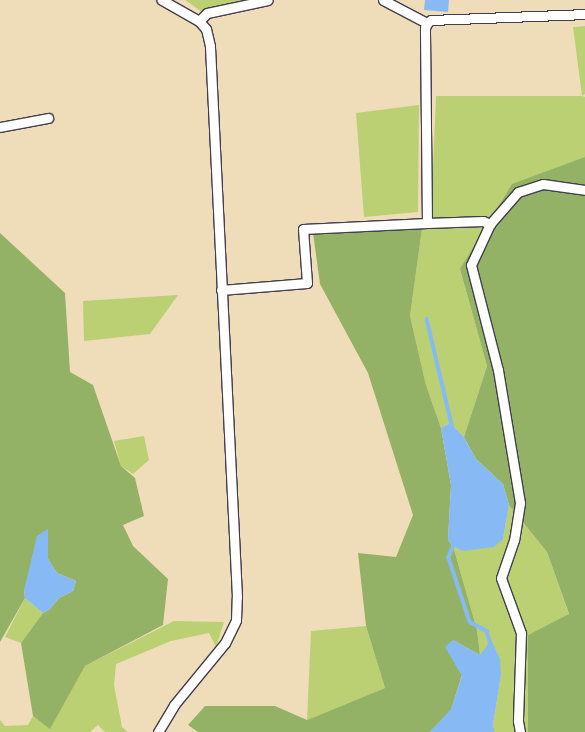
<!DOCTYPE html>
<style>
body{margin:0}
#map{position:relative;width:585px;height:732px;overflow:hidden;background:#efddba;font-family:Caveat,sans-serif}
div>[style]{position:absolute}
.green>*{inset:0;background:#bbd073}
.forest>*{inset:0;background:#94b265}
.water>*{inset:0;background:#87baf4}
.stream>*{height:3.5px;margin:-1.75px;padding:0 1.75px;transform-origin:1.75px;border-radius:1.75px;background:#87baf4}
.roads{filter:drop-shadow(1px 0 #413e4e) drop-shadow(-1px 0 #413e4e) drop-shadow(0 1px #413e4e) drop-shadow(0 -1px #413e4e)}
.street>*{height:9px;margin:-4.5px;padding:0 4.5px;transform-origin:4.5px;border-radius:4.5px;background:#fff}
span{translate:-50% -50%;white-space:nowrap;text-align:center;line-height:1.15;-webkit-text-stroke:4px #fbf7ec;paint-order:stroke}
</style>
<div id="map">
<div class="green">
<div style="clip-path:polygon(185px 0,248px 0,202px 12px)"></div>
<div style="clip-path:polygon(585px 26px,585px 94px,582px 96px,585px 97px,585px 157px,460px 269px,487px 366px,464px 437px,450px 423px,441px 428px,426px 385px,410px 316px,422px 229px,431px 217px,436px 96px,582px 96px,573px 27px)"></div>
<div style="clip-path:polygon(419px 105px,418px 212px,364px 217px,356px 113px)"></div>
<div style="clip-path:polygon(178px 295px,150px 334px,84px 341px,83px 301px)"></div>
<div style="clip-path:polygon(144px 436px,149px 460px,133px 474px,121px 466px,114px 441px)"></div>
<div style="clip-path:polygon(509px 505px,547px 552px,569px 615px,528px 635px,528px 732px,495px 732px,493px 725px,501px 675px,480px 655px,477px 630px,453px 546px,462px 551px,503px 539px)"></div>
<div style="clip-path:polygon(25px 598px,43px 613px,21px 643px,5px 637px)"></div>
<div style="clip-path:polygon(174px 621px,224px 622px,216px 647px,209px 633px,171px 641px,116px 664px,114px 685px,122px 727px,128px 732px,105px 732px,98px 725px,90px 732px,0 732px,0 720px,5px 726px,28px 725px,33px 716px,50px 728px,85px 666px)"></div>
<div style="clip-path:polygon(366px 626px,385px 688px,307px 720px,311px 631px)"></div>
</div>
<div class="forest">
<div style="clip-path:polygon(585px 157px,585px 732px,528px 732px,528px 635px,569px 614px,547px 552px,509px 505px,503px 484px,476px 459px,464px 437px,487px 366px,460px 269px,512px 184px)"></div>
<div style="clip-path:polygon(422px 229px,410px 316px,426px 385px,441px 428px,451px 485px,448px 540px,453px 546px,477px 630px,480px 655px,453px 640px,462px 675px,451px 710px,430px 732px,198px 732px,188px 725px,205px 706px,275px 706px,307px 720px,385px 688px,366px 626px,358px 553px,396px 557px,413px 515px,368px 373px,320px 284px,313px 233px)"></div>
<div style="clip-path:polygon(0 233px,65px 293px,70px 372px,93px 385px,121px 466px,135px 478px,144px 516px,123px 525px,133px 546px,168px 579px,163px 625px,85px 666px,50px 729px,33px 716px,21px 643px,43px 613px,49px 610px,59px 598px,73px 591px,76px 581px,57px 573px,48px 559px,24px 590px,25px 598px,0 642px)"></div>
</div>
<div class="water">
<div style="clip-path:polygon(425px 0,449px 0,448px 12px,424px 10px)"></div>
<div style="clip-path:polygon(450px 423px,464px 437px,476px 459px,503px 484px,509px 505px,503px 539px,494px 547px,462px 551px,453px 546px,448px 540px,451px 485px,441px 428px)"></div>
<div style="clip-path:polygon(48px 529px,48px 559px,57px 573px,76px 581px,73px 591px,59px 598px,49px 610px,43px 613px,25px 598px,24px 590px,37px 536px)"></div>
<div style="clip-path:polygon(453px 640px,480px 655px,491px 640px,500px 659px,501px 675px,493px 725px,495px 732px,430px 732px,451px 709px,462px 676px,445px 647px)"></div>
</div>
<div class="stream">
<div style="left:427px;top:319px;width:113px;rotate:76.7deg"></div>
<div style="left:455px;top:542px;width:17px;rotate:111deg"></div>
<div style="left:449px;top:558px;width:67px;rotate:71.8deg"></div>
<div style="left:470px;top:622px;width:19px;rotate:28deg"></div>
<div style="left:487px;top:631px;width:15px;rotate:74deg"></div>
</div>
<div class="roads">
<div class="street">
<div style="left:383px;top:0;width:50px;rotate:27.6deg"></div>
<div style="left:199px;top:21px;width:11px;rotate:-45deg"></div>
<div style="left:207px;top:13px;width:62px;rotate:-12deg"></div>
<div style="left:0;top:127px;width:49px;rotate:-10.6deg"></div>
<div style="left:427px;top:223px;width:195px;rotate:-90.6deg"></div>
<div style="left:425px;top:28px;width:5px;rotate:-68deg"></div>
<div style="left:427px;top:23px;width:5px;rotate:-37deg"></div>
<div style="left:431px;top:20px;width:154px;rotate:-2.2deg"></div>
<div style="left:490px;top:224px;width:43px;rotate:-48.8deg"></div>
<div style="left:518px;top:192px;width:26px;rotate:-18deg"></div>
<div style="left:543px;top:184px;width:42px;rotate:8.1deg"></div>
<div style="left:221px;top:290px;width:86px;rotate:-4.7deg"></div>
<div style="left:307px;top:283px;width:54px;rotate:-94.2deg"></div>
<div style="left:303px;top:229px;width:124px;rotate:-2.8deg"></div>
<div style="left:427px;top:223px;width:56px;rotate:-2deg"></div>
<div style="left:483px;top:221px;width:8px;rotate:23deg"></div>
<div style="left:490px;top:224px;width:45px;rotate:114.9deg"></div>
<div style="left:471px;top:265px;width:108px;rotate:75.6deg"></div>
<div style="left:498px;top:370px;width:135px;rotate:80.6deg"></div>
<div style="left:520px;top:503px;width:37px;rotate:99deg"></div>
<div style="left:514px;top:540px;width:40px;rotate:108.9deg"></div>
<div style="left:501px;top:578px;width:59px;rotate:70deg"></div>
<div style="left:521px;top:633px;width:88px;rotate:92deg"></div>
<div style="left:518px;top:721px;width:11px;rotate:80deg"></div>
<div style="left:158px;top:732px;width:31px;rotate:-59deg"></div>
<div style="left:174px;top:705px;width:80px;rotate:-50.6deg"></div>
<div style="left:225px;top:643px;width:25px;rotate:-64deg"></div>
<div style="left:236px;top:620px;width:23px;rotate:-88deg"></div>
<div style="left:237px;top:597px;width:552px;rotate:-92.81deg"></div>
<div style="left:210px;top:46px;width:17px;rotate:-103deg"></div>
<div style="left:206px;top:29px;width:11px;rotate:-131deg"></div>
<div style="left:199px;top:21px;width:43px;rotate:-150.4deg"></div>
</div>
</div>
</div>
